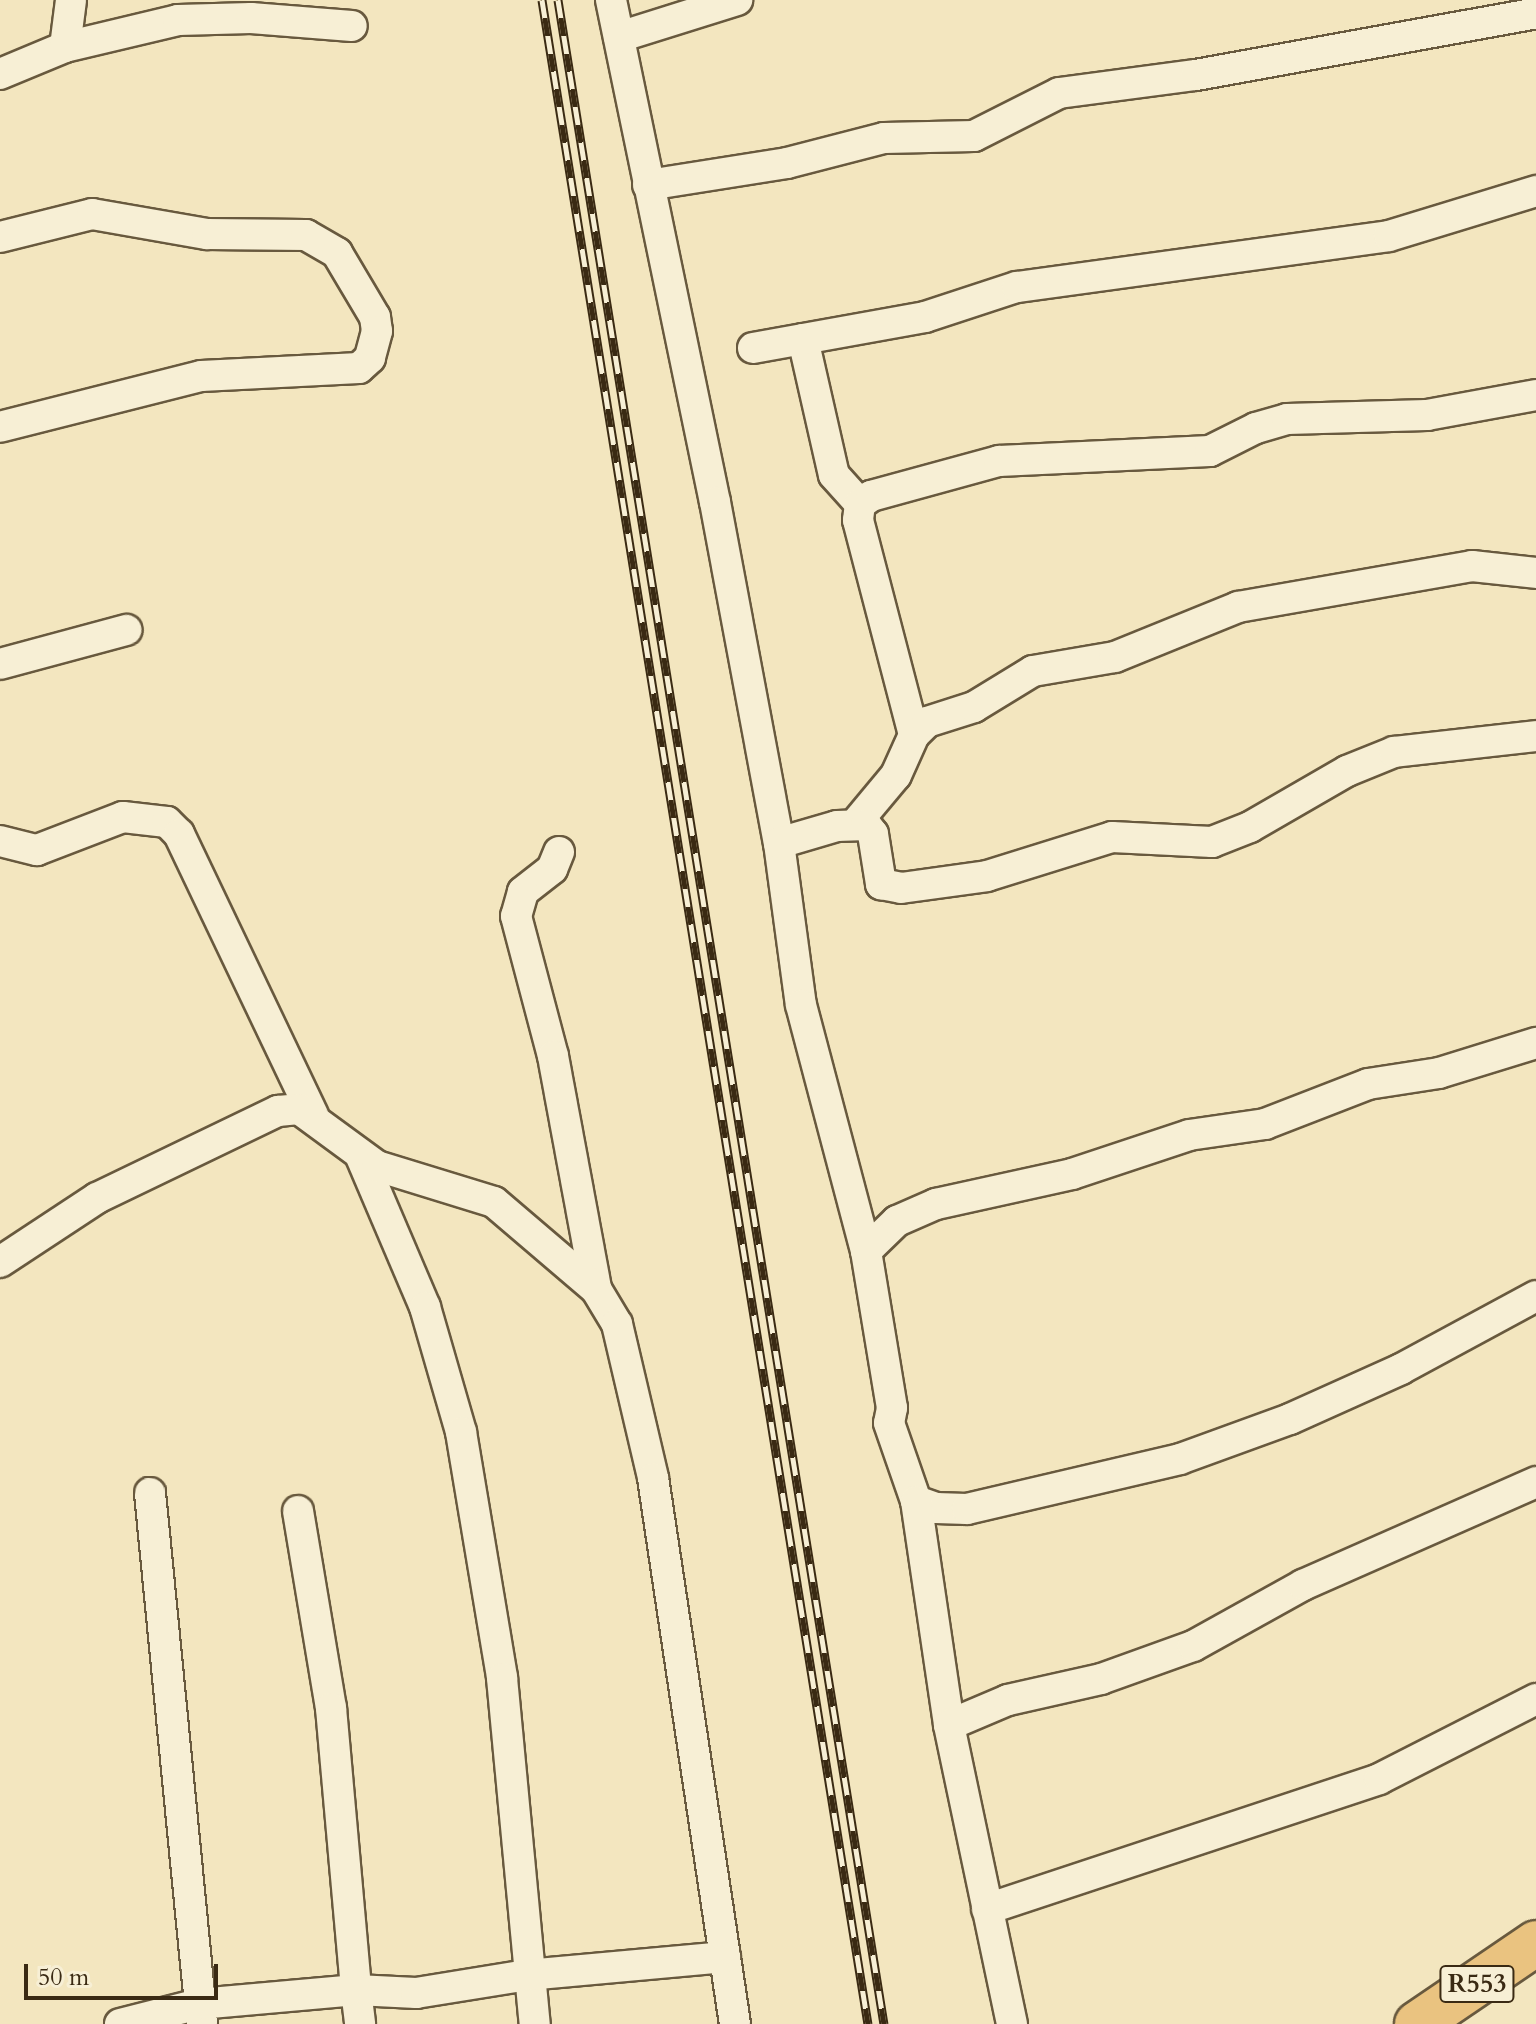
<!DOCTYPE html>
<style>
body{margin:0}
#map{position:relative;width:1536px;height:2024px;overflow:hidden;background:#f3e6bf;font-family:Cardo,serif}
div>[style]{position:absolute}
.roads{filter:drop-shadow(2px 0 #68593e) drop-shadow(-2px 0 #68593e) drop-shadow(0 2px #68593e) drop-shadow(0 -2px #68593e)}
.street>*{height:30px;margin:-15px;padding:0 15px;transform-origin:15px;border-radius:15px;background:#f7efd5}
.primary>*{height:44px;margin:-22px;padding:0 22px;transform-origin:22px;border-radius:22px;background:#eac380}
.rail>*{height:9px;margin-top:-4.5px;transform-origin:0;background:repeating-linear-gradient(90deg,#f7efd5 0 18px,#3a2a13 0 36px);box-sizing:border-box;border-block:2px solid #3a2a13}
span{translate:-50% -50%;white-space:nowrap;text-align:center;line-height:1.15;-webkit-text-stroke:6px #f7efd5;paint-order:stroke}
.shield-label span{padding:2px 6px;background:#f7efd5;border:2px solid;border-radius:6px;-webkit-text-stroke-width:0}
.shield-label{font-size:26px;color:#3a2a13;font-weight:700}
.scale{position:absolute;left:24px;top:1964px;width:194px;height:36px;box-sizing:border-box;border:4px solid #3a2a13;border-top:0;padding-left:10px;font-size:24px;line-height:28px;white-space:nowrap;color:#3a2a13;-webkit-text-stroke:6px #f7efd5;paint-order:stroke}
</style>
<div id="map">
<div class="roads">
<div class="street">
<div style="left:611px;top:0;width:513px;rotate:78.3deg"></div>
<div style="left:715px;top:502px;width:347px;rotate:79.4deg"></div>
<div style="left:779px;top:843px;width:163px;rotate:82.3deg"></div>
<div style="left:801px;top:1005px;width:254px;rotate:75.2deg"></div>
<div style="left:866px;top:1251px;width:159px;rotate:80.6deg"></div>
<div style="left:892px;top:1408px;width:15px;rotate:101deg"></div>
<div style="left:889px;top:1423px;width:83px;rotate:70.9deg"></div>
<div style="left:916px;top:1501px;width:21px;rotate:19deg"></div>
<div style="left:936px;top:1508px;width:31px;rotate:2deg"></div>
<div style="left:967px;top:1509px;width:219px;rotate:-13.2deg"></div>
<div style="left:1180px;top:1459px;width:117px;rotate:-20deg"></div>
<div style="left:1290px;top:1419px;width:122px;rotate:-24.2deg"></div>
<div style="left:1401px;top:1369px;width:153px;rotate:-28.4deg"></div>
<div style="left:619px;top:37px;width:124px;rotate:-17.4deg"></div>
<div style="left:65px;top:47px;width:116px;rotate:-13.4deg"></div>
<div style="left:178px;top:20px;width:73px;rotate:-1.6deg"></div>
<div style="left:251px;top:18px;width:101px;rotate:4.5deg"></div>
<div style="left:0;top:74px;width:70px;rotate:-22.6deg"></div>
<div style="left:65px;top:47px;width:47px;rotate:-82.7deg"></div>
<div style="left:648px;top:185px;width:141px;rotate:-9deg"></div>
<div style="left:787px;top:163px;width:100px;rotate:-14.5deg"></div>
<div style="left:884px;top:138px;width:90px;rotate:-1.3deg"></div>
<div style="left:974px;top:136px;width:95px;rotate:-26.8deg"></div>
<div style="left:1059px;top:93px;width:138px;rotate:-7.5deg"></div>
<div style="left:1196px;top:75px;width:346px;rotate:-10.3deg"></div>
<div style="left:0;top:237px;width:95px;rotate:-14deg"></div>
<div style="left:92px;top:214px;width:117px;rotate:9.9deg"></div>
<div style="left:207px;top:234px;width:99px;rotate:0.6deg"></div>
<div style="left:306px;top:235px;width:36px;rotate:30deg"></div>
<div style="left:337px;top:253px;width:74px;rotate:59.3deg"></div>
<div style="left:375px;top:317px;width:14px;rotate:82deg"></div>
<div style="left:377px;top:331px;width:28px;rotate:105deg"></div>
<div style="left:370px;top:358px;width:15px;rotate:138deg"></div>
<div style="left:359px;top:368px;width:158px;rotate:177.1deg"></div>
<div style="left:201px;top:376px;width:207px;rotate:165.8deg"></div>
<div style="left:803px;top:339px;width:139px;rotate:77.2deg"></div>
<div style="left:834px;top:475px;width:39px;rotate:48deg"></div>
<div style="left:753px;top:348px;width:175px;rotate:-10.2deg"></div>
<div style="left:925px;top:317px;width:97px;rotate:-18.1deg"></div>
<div style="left:1017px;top:287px;width:375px;rotate:-7.8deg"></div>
<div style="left:1389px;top:236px;width:154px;rotate:-17deg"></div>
<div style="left:0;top:664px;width:131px;rotate:-15.1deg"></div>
<div style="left:914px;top:735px;width:222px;rotate:-104.6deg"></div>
<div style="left:858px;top:520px;width:16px;rotate:-83deg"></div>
<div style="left:860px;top:504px;width:14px;rotate:-36deg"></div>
<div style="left:871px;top:496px;width:133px;rotate:-15.3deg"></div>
<div style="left:999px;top:461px;width:211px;rotate:-2.7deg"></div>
<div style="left:1210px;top:451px;width:51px;rotate:-26.6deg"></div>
<div style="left:1256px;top:428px;width:32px;rotate:-16deg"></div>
<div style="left:1287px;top:419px;width:140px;rotate:-1.6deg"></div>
<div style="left:1427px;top:415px;width:111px;rotate:-10.4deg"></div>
<div style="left:856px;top:823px;width:62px;rotate:-50.2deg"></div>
<div style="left:896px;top:775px;width:44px;rotate:-65.8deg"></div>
<div style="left:914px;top:735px;width:18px;rotate:-45deg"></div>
<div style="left:927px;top:722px;width:49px;rotate:-17.7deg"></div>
<div style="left:974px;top:707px;width:69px;rotate:-31.4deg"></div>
<div style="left:1033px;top:671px;width:83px;rotate:-9.7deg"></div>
<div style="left:1115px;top:657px;width:133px;rotate:-22.1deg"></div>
<div style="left:1238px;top:607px;width:238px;rotate:-9.9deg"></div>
<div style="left:1472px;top:566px;width:64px;rotate:6.2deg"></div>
<div style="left:0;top:841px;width:38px;rotate:14deg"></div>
<div style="left:37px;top:850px;width:92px;rotate:-21deg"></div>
<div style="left:123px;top:817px;width:44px;rotate:6.5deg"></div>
<div style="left:167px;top:822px;width:17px;rotate:45deg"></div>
<div style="left:179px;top:834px;width:311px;rotate:64.5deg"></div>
<div style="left:779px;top:843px;width:60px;rotate:-16.3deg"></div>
<div style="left:837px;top:826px;width:29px;rotate:-2deg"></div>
<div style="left:866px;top:825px;width:11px;rotate:52deg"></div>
<div style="left:873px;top:834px;width:51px;rotate:80.9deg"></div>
<div style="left:881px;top:884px;width:20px;rotate:11deg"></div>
<div style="left:901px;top:888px;width:87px;rotate:-7.9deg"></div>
<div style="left:987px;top:876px;width:131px;rotate:-17.3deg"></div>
<div style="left:1112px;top:837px;width:100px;rotate:2.9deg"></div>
<div style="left:1212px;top:842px;width:41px;rotate:-21.5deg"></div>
<div style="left:1250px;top:827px;width:112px;rotate:-30deg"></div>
<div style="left:1347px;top:771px;width:51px;rotate:-22deg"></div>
<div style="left:1394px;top:752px;width:143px;rotate:-6.4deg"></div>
<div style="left:559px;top:852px;width:18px;rotate:112deg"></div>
<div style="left:552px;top:869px;width:37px;rotate:142deg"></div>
<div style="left:523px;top:892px;width:25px;rotate:106deg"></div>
<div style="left:516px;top:916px;width:145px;rotate:75.2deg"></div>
<div style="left:553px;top:1056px;width:237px;rotate:79.5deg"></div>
<div style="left:361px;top:1157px;width:163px;rotate:66.9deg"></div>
<div style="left:425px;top:1307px;width:130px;rotate:73.9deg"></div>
<div style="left:461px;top:1432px;width:249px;rotate:80.5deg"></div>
<div style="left:502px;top:1678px;width:348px;rotate:84.6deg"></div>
<div style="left:866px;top:1251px;width:43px;rotate:-44.1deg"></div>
<div style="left:897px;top:1221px;width:43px;rotate:-23.6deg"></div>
<div style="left:936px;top:1204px;width:139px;rotate:-12.4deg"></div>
<div style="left:1072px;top:1174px;width:123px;rotate:-18.4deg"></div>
<div style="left:1189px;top:1135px;width:77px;rotate:-8.2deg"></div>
<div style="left:1265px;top:1124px;width:110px;rotate:-21.2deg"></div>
<div style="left:1368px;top:1084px;width:72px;rotate:-8.8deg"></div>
<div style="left:1439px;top:1073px;width:102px;rotate:-17.2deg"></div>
<div style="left:0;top:1262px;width:116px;rotate:-33.4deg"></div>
<div style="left:97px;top:1198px;width:201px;rotate:-25.7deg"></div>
<div style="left:278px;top:1111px;width:21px;rotate:-5deg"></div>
<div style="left:299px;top:1109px;width:97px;rotate:36.2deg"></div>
<div style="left:377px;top:1166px;width:122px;rotate:17.1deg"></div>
<div style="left:494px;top:1202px;width:134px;rotate:40.5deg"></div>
<div style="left:596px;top:1289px;width:41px;rotate:59deg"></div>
<div style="left:617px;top:1324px;width:158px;rotate:76.8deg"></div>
<div style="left:653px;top:1478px;width:552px;rotate:81.46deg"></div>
<div style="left:150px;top:1493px;width:534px;rotate:84.41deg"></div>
<div style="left:916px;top:1501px;width:226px;rotate:81.6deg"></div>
<div style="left:298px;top:1511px;width:200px;rotate:80.5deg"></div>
<div style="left:331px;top:1708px;width:283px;rotate:84.9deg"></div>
<div style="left:356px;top:1990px;width:60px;rotate:2.9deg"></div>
<div style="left:416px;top:1993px;width:112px;rotate:-9.2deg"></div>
<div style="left:527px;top:1975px;width:199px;rotate:-5.2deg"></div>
<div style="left:987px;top:1909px;width:413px;rotate:-18.3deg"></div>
<div style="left:1379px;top:1779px;width:176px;rotate:-27deg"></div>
<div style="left:120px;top:2024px;width:81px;rotate:-14.2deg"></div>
<div style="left:199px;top:2004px;width:158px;rotate:-5.1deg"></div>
<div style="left:356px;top:1990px;width:34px;rotate:83deg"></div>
<div style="left:1012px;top:2024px;width:306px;rotate:-101.9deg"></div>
<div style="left:949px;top:1725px;width:64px;rotate:-23deg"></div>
<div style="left:1008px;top:1700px;width:95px;rotate:-12.7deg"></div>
<div style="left:1101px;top:1679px;width:98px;rotate:-19.7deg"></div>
<div style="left:1193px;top:1646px;width:126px;rotate:-29deg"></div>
<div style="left:1303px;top:1585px;width:255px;rotate:-23.8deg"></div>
</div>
<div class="primary">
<div style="left:1417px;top:2024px;width:144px;rotate:-34.2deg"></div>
</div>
</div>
<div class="rail">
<div style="left:542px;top:0;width:2050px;rotate:80.85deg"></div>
<div style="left:558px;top:0;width:2050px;rotate:80.85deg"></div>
</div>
<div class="shield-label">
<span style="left:1477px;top:1984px">R553</span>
</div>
<div class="scale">50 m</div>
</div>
